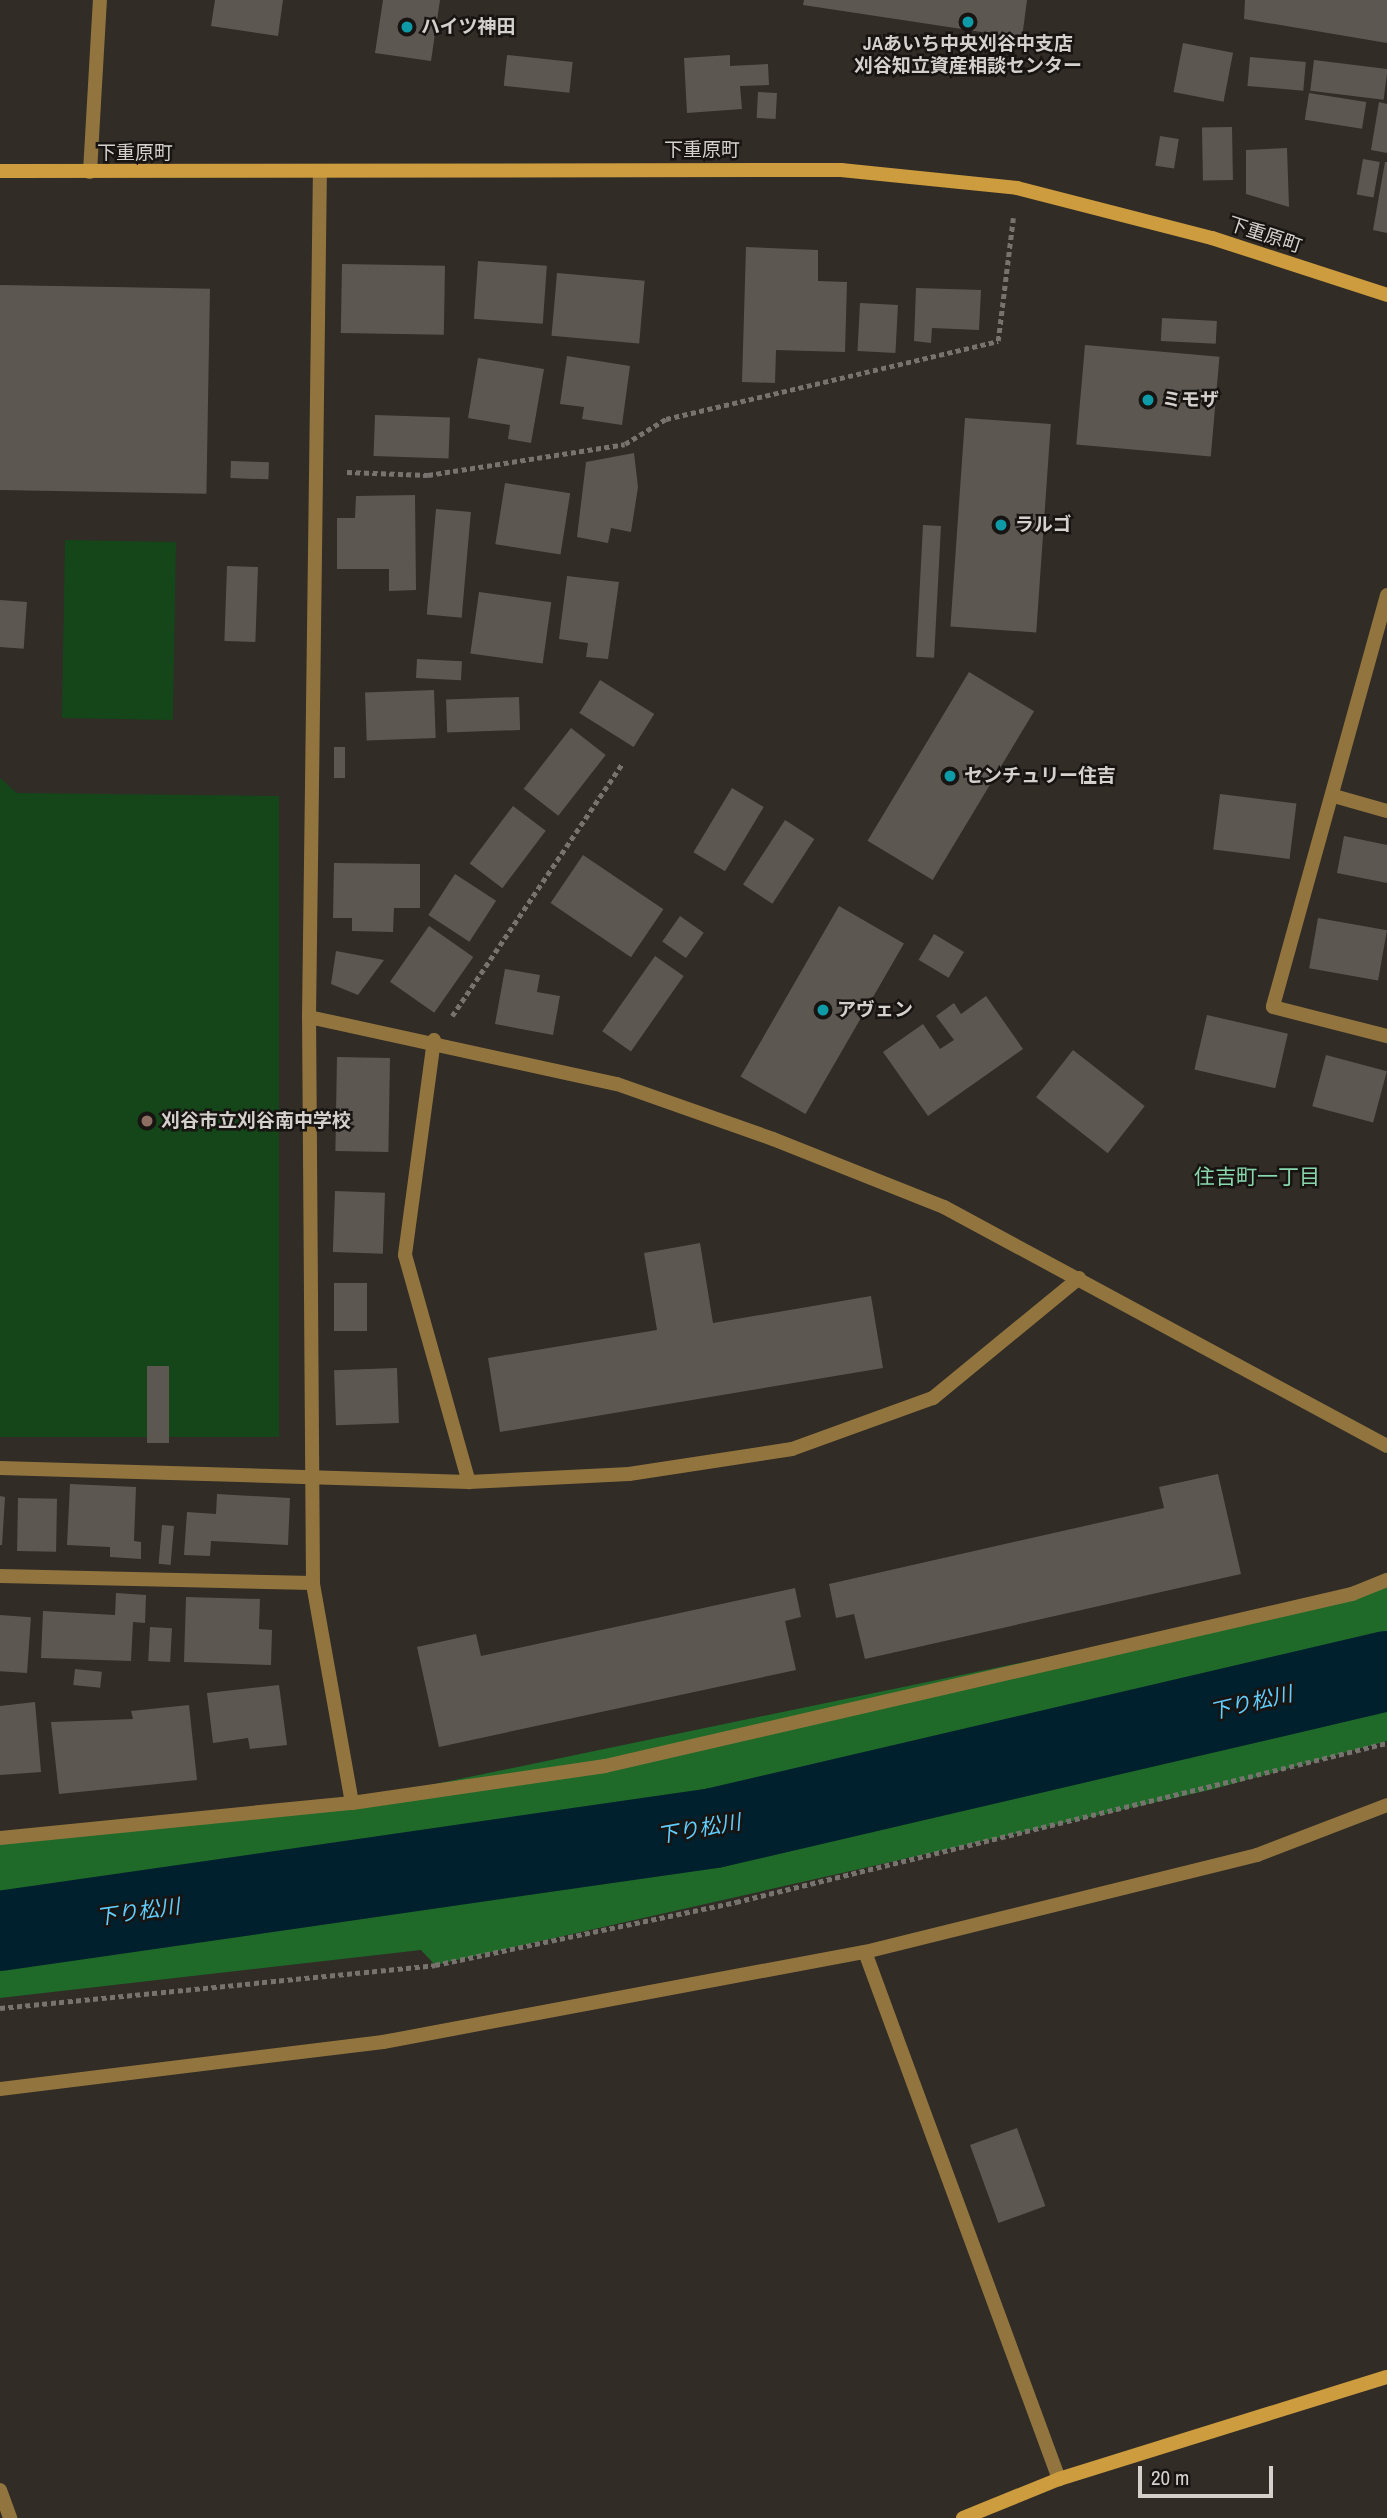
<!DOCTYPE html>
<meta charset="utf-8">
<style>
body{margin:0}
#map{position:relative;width:1387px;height:2518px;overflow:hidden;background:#312c26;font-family:"Archivo Narrow","Noto Sans JP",sans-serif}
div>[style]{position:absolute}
.green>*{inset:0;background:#14461a;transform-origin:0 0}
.forest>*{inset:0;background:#1f6929}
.river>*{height:80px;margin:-40px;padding:0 40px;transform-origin:40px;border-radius:40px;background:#00202e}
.building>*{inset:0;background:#5d5751;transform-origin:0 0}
.path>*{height:4.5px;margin-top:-2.25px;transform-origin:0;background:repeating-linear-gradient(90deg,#77736e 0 5px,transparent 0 8.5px)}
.street>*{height:14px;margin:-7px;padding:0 7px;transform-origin:7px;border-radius:7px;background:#92753e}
.secondary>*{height:14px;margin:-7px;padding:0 7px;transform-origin:7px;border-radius:7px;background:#cc9c3e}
.dots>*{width:19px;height:19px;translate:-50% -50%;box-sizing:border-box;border:4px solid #171412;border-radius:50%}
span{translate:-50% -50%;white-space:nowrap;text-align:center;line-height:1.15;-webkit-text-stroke:5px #171412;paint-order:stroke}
.poi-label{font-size:19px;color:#d4d1cd;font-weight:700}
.left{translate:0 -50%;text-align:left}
.street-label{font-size:19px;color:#d4d1cd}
.neighbourhood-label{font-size:21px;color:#89d8ad}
.water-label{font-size:21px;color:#60ceff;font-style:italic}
.scale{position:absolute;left:1138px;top:2466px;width:135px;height:32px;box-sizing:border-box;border:4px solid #d4d1cd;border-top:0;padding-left:9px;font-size:21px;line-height:24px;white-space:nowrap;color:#d4d1cd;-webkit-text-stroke:5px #171412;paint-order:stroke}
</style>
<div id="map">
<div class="green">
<div style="left:65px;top:540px;width:111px;height:178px;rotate:1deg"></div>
<div style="clip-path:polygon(0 778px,17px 793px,279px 796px,279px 1437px,0 1437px)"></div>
</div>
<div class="forest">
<div style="clip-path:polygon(1387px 1576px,1387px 1741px,1214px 1789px,435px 1965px,421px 1950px,0 1998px,0 1838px,329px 1806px,1352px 1594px)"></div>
</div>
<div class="river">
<div style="left:0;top:1931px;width:721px;rotate:-8.21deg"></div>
<div style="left:714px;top:1828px;width:691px;rotate:-13.13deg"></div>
</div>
<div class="building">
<div style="clip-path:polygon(215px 0,283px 0,278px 36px,211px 26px)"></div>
<div style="clip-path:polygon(383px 0,440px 0,431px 61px,375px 53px)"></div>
<div style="clip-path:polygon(804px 0,1027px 0,1022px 38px,803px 5px)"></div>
<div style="clip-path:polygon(1245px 0,1387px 0,1387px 43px,1244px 19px)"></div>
<div style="left:1183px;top:43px;width:51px;height:50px;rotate:11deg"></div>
<div style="left:507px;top:55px;width:66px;height:31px;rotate:6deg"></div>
<div style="clip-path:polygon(730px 55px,730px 66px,768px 64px,769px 85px,740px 86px,742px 109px,687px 113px,684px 58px)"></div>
<div style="left:1250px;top:57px;width:56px;height:29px;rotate:5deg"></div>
<div style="left:1314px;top:60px;width:74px;height:31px;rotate:7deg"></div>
<div style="left:758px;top:92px;width:19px;height:26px;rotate:3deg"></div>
<div style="left:1309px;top:93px;width:58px;height:27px;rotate:9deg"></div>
<div style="clip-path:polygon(1379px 102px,1387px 104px,1387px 153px,1371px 150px)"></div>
<div style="left:1232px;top:127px;width:53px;height:30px;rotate:89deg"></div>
<div style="left:1160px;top:136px;width:19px;height:30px;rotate:9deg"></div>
<div style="clip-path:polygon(1287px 148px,1289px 207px,1246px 194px,1246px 150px)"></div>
<div style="left:1363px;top:159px;width:17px;height:36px;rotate:10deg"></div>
<div style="clip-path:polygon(1385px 162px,1387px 162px,1387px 233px,1373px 230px)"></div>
<div style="clip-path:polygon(746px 247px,818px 250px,818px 281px,847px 282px,845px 352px,776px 350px,775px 383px,742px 382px)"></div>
<div style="left:478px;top:261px;width:69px;height:58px;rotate:4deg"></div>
<div style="left:342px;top:264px;width:103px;height:69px;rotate:1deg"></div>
<div style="left:557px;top:273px;width:88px;height:63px;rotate:5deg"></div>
<div style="left:0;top:285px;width:210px;height:205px;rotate:1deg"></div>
<div style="clip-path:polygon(916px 288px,981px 290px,979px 330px,932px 328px,931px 343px,914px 341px)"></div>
<div style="left:860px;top:303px;width:38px;height:48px;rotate:3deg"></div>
<div style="left:1162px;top:318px;width:55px;height:23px;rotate:3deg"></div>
<div style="left:1085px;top:345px;width:135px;height:100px;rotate:5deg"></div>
<div style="clip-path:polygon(567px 356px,630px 366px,622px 425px,582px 419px,584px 407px,560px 404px)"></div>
<div style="clip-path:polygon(478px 358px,544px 369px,531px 443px,508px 439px,510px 425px,468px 418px)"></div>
<div style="left:375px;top:415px;width:75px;height:41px;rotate:2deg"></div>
<div style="left:965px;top:418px;width:86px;height:209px;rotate:4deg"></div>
<div style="clip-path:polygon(634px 453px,638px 487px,631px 532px,611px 528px,608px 543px,577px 537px,586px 462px)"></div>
<div style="left:231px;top:461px;width:38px;height:17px;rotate:2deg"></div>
<div style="left:505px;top:483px;width:66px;height:62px;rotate:9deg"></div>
<div style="clip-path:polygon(415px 495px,416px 590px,389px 591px,389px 569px,337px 569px,337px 518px,355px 518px,356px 496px)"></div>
<div style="left:436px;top:509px;width:35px;height:106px;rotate:5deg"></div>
<div style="left:923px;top:525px;width:18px;height:132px;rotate:3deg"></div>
<div style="left:227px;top:566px;width:31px;height:75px;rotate:2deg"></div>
<div style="clip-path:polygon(567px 576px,619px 582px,608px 659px,586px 657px,588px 643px,559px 639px)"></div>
<div style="left:479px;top:592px;width:73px;height:62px;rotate:8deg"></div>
<div style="left:0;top:600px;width:27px;height:47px;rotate:4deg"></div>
<div style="left:417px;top:659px;width:45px;height:19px;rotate:3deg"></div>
<div style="left:969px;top:672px;width:76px;height:197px;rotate:31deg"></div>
<div style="left:600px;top:680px;width:64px;height:39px;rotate:32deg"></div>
<div style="left:434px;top:690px;width:48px;height:69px;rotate:88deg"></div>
<div style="left:519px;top:697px;width:33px;height:73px;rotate:88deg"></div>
<div style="left:571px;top:728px;width:44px;height:77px;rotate:38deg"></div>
<div style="left:334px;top:747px;width:11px;height:31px"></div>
<div style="left:732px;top:788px;width:37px;height:75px;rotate:31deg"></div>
<div style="left:1220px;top:794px;width:77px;height:56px;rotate:7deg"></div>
<div style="left:513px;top:806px;width:41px;height:72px;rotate:37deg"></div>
<div style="left:785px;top:820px;width:35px;height:77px;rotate:33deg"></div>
<div style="clip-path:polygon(1344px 836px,1387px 845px,1387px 883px,1337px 873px)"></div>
<div style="left:583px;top:855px;width:97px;height:58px;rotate:34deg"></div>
<div style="clip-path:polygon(334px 863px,420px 864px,420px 908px,394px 908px,393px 932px,352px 931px,352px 918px,333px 918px)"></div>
<div style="left:455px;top:874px;width:49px;height:49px;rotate:33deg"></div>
<div style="left:839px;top:906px;width:75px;height:197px;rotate:30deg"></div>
<div style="left:680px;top:916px;width:29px;height:31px;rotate:35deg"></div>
<div style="left:1318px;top:918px;width:70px;height:51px;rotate:10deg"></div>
<div style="left:429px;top:926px;width:54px;height:68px;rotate:35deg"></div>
<div style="left:934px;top:934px;width:35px;height:30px;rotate:31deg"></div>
<div style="clip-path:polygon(336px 951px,384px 960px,358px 995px,331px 984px)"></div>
<div style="left:655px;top:956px;width:35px;height:92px;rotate:35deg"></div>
<div style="clip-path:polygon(505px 969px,540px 975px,537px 992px,560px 996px,553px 1035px,495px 1024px)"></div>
<div style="clip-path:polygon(986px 996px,1023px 1049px,928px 1116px,883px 1052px,923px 1024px,940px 1049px,954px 1040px,936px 1016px,954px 1003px,961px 1014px)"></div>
<div style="left:1207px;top:1015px;width:83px;height:56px;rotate:13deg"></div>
<div style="left:1073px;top:1050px;width:91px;height:60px;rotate:38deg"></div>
<div style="left:1326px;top:1055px;width:63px;height:53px;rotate:15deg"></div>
<div style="left:337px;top:1057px;width:53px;height:94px;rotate:1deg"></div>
<div style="left:335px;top:1191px;width:50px;height:61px;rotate:2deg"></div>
<div style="clip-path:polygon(700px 1243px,713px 1323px,871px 1296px,883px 1368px,500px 1432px,488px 1358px,657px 1330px,644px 1253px)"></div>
<div style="left:334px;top:1283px;width:33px;height:48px"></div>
<div style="left:147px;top:1366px;width:22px;height:77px"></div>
<div style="left:397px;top:1368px;width:55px;height:63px;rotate:88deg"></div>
<div style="clip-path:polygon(1218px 1474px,1241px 1574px,865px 1659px,854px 1614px,836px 1618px,829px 1584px,1164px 1508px,1159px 1487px)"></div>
<div style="clip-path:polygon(70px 1484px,136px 1487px,134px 1541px,141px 1542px,141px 1559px,110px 1557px,110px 1547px,67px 1545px)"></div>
<div style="clip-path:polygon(217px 1494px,290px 1498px,288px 1545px,211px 1541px,210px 1556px,184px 1555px,187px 1512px,216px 1514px)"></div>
<div style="clip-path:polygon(0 1496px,5px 1497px,2px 1545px,0 1545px)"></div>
<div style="left:18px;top:1498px;width:39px;height:53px;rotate:1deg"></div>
<div style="left:162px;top:1525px;width:12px;height:39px;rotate:5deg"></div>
<div style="clip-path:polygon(795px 1588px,801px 1617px,785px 1621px,796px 1670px,439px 1747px,417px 1647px,476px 1634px,481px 1656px)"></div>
<div style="clip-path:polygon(116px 1593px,146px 1595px,145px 1623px,133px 1622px,131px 1661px,41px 1658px,43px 1611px,115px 1615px)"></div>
<div style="clip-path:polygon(186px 1597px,260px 1599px,259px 1629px,272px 1630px,271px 1665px,184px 1662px)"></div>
<div style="left:0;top:1615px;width:31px;height:56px;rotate:4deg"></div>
<div style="left:150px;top:1627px;width:22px;height:34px;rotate:3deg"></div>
<div style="left:75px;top:1669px;width:27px;height:16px;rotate:6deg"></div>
<div style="clip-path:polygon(279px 1685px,287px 1745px,250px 1749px,248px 1738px,213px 1743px,207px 1693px)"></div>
<div style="clip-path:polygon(35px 1702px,41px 1772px,0 1775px,0 1706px)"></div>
<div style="clip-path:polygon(189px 1705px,197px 1780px,59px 1794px,51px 1722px,133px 1719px,131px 1711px)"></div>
<div style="left:1017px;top:2128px;width:83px;height:50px;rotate:70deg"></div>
</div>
<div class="path">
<div style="left:347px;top:472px;width:81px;rotate:2.1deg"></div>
<div style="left:428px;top:475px;width:199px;rotate:-8.9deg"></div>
<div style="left:625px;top:444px;width:48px;rotate:-31.4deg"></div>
<div style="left:666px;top:419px;width:341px;rotate:-13.2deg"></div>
<div style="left:998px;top:341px;width:124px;rotate:-83deg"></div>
<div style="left:452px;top:1016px;width:303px;rotate:-56deg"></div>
<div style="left:0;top:2008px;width:437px;rotate:-5.6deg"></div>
<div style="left:435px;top:1965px;width:308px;rotate:-11.8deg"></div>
<div style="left:736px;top:1902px;width:670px;rotate:-13.73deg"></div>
</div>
<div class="street">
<div style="left:90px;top:172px;width:172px;rotate:-86.7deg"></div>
<div style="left:1387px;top:595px;width:427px;rotate:105.5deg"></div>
<div style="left:1273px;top:1007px;width:118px;rotate:14.3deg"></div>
<div style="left:1334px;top:796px;width:55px;rotate:15.8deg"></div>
<div style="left:309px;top:1017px;width:846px;rotate:-89.26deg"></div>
<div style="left:434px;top:1040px;width:217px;rotate:97.7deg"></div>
<div style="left:405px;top:1255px;width:236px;rotate:74.3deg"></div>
<div style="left:0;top:1468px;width:469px;rotate:1.7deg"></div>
<div style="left:469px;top:1482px;width:160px;rotate:-2.9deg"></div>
<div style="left:629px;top:1474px;width:165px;rotate:-8.7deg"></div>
<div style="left:792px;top:1449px;width:150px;rotate:-19.9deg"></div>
<div style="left:933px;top:1398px;width:189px;rotate:-39.4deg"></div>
<div style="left:0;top:1576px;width:313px;rotate:1.3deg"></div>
<div style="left:352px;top:1803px;width:223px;rotate:-100.1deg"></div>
<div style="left:313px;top:1583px;width:566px;rotate:-90.4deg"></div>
<div style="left:309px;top:1017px;width:315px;rotate:12.3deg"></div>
<div style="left:617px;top:1084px;width:165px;rotate:19.4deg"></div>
<div style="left:773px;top:1139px;width:184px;rotate:21.7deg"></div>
<div style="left:944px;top:1207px;width:503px;rotate:28.35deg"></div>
<div style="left:0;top:1838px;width:354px;rotate:-5.7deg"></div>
<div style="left:352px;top:1803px;width:256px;rotate:-8.3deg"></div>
<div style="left:605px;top:1766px;width:767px;rotate:-12.97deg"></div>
<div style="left:1352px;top:1594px;width:38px;rotate:-22deg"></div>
<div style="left:865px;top:1952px;width:562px;rotate:69.79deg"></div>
<div style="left:0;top:2089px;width:386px;rotate:-7deg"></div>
<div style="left:383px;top:2042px;width:490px;rotate:-10.6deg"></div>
<div style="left:865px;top:1952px;width:404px;rotate:-13.9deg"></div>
<div style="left:1257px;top:1855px;width:139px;rotate:-21deg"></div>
<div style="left:0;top:2490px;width:30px;rotate:70deg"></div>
</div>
<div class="secondary">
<div style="left:0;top:171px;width:841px;rotate:-0.07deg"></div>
<div style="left:841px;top:170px;width:177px;rotate:5.8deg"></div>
<div style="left:1017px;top:188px;width:201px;rotate:14.4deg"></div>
<div style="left:1212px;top:238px;width:184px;rotate:18deg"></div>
<div style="left:963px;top:2518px;width:104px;rotate:-22.1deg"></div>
<div style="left:1059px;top:2479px;width:343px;rotate:-17.3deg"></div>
</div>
<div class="dots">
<div style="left:968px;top:22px;background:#0f9aa8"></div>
<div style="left:407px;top:27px;background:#0f9aa8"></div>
<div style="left:1148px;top:400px;background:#0f9aa8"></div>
<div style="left:1001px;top:525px;background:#0f9aa8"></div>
<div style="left:950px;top:776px;background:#0f9aa8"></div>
<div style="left:823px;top:1010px;background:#0f9aa8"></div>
<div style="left:147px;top:1121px;background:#8d6e63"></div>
</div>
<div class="poi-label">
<span class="left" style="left:421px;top:27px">ハイツ神田</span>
<span style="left:968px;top:55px">JAあいち中央刈谷中支店<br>刈谷知立資産相談センター</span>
<span class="left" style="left:1162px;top:400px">ミモザ</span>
<span class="left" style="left:1015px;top:525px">ラルゴ</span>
<span class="left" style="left:964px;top:776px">センチュリー住吉</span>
<span class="left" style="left:837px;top:1010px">アヴェン</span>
<span class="left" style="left:161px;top:1121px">刈谷市立刈谷南中学校</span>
</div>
<div class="street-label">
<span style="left:702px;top:150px">下重原町</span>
<span style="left:135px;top:153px">下重原町</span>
<span style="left:1265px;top:235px;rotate:18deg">下重原町</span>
</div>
<div class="neighbourhood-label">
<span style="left:1257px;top:1177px">住吉町一丁目</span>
</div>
<div class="water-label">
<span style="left:1251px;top:1703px;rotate:-13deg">下り松川</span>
<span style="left:699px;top:1829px;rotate:-10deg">下り松川</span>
<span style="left:138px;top:1912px;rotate:-8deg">下り松川</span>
</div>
<div class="scale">20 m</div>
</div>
